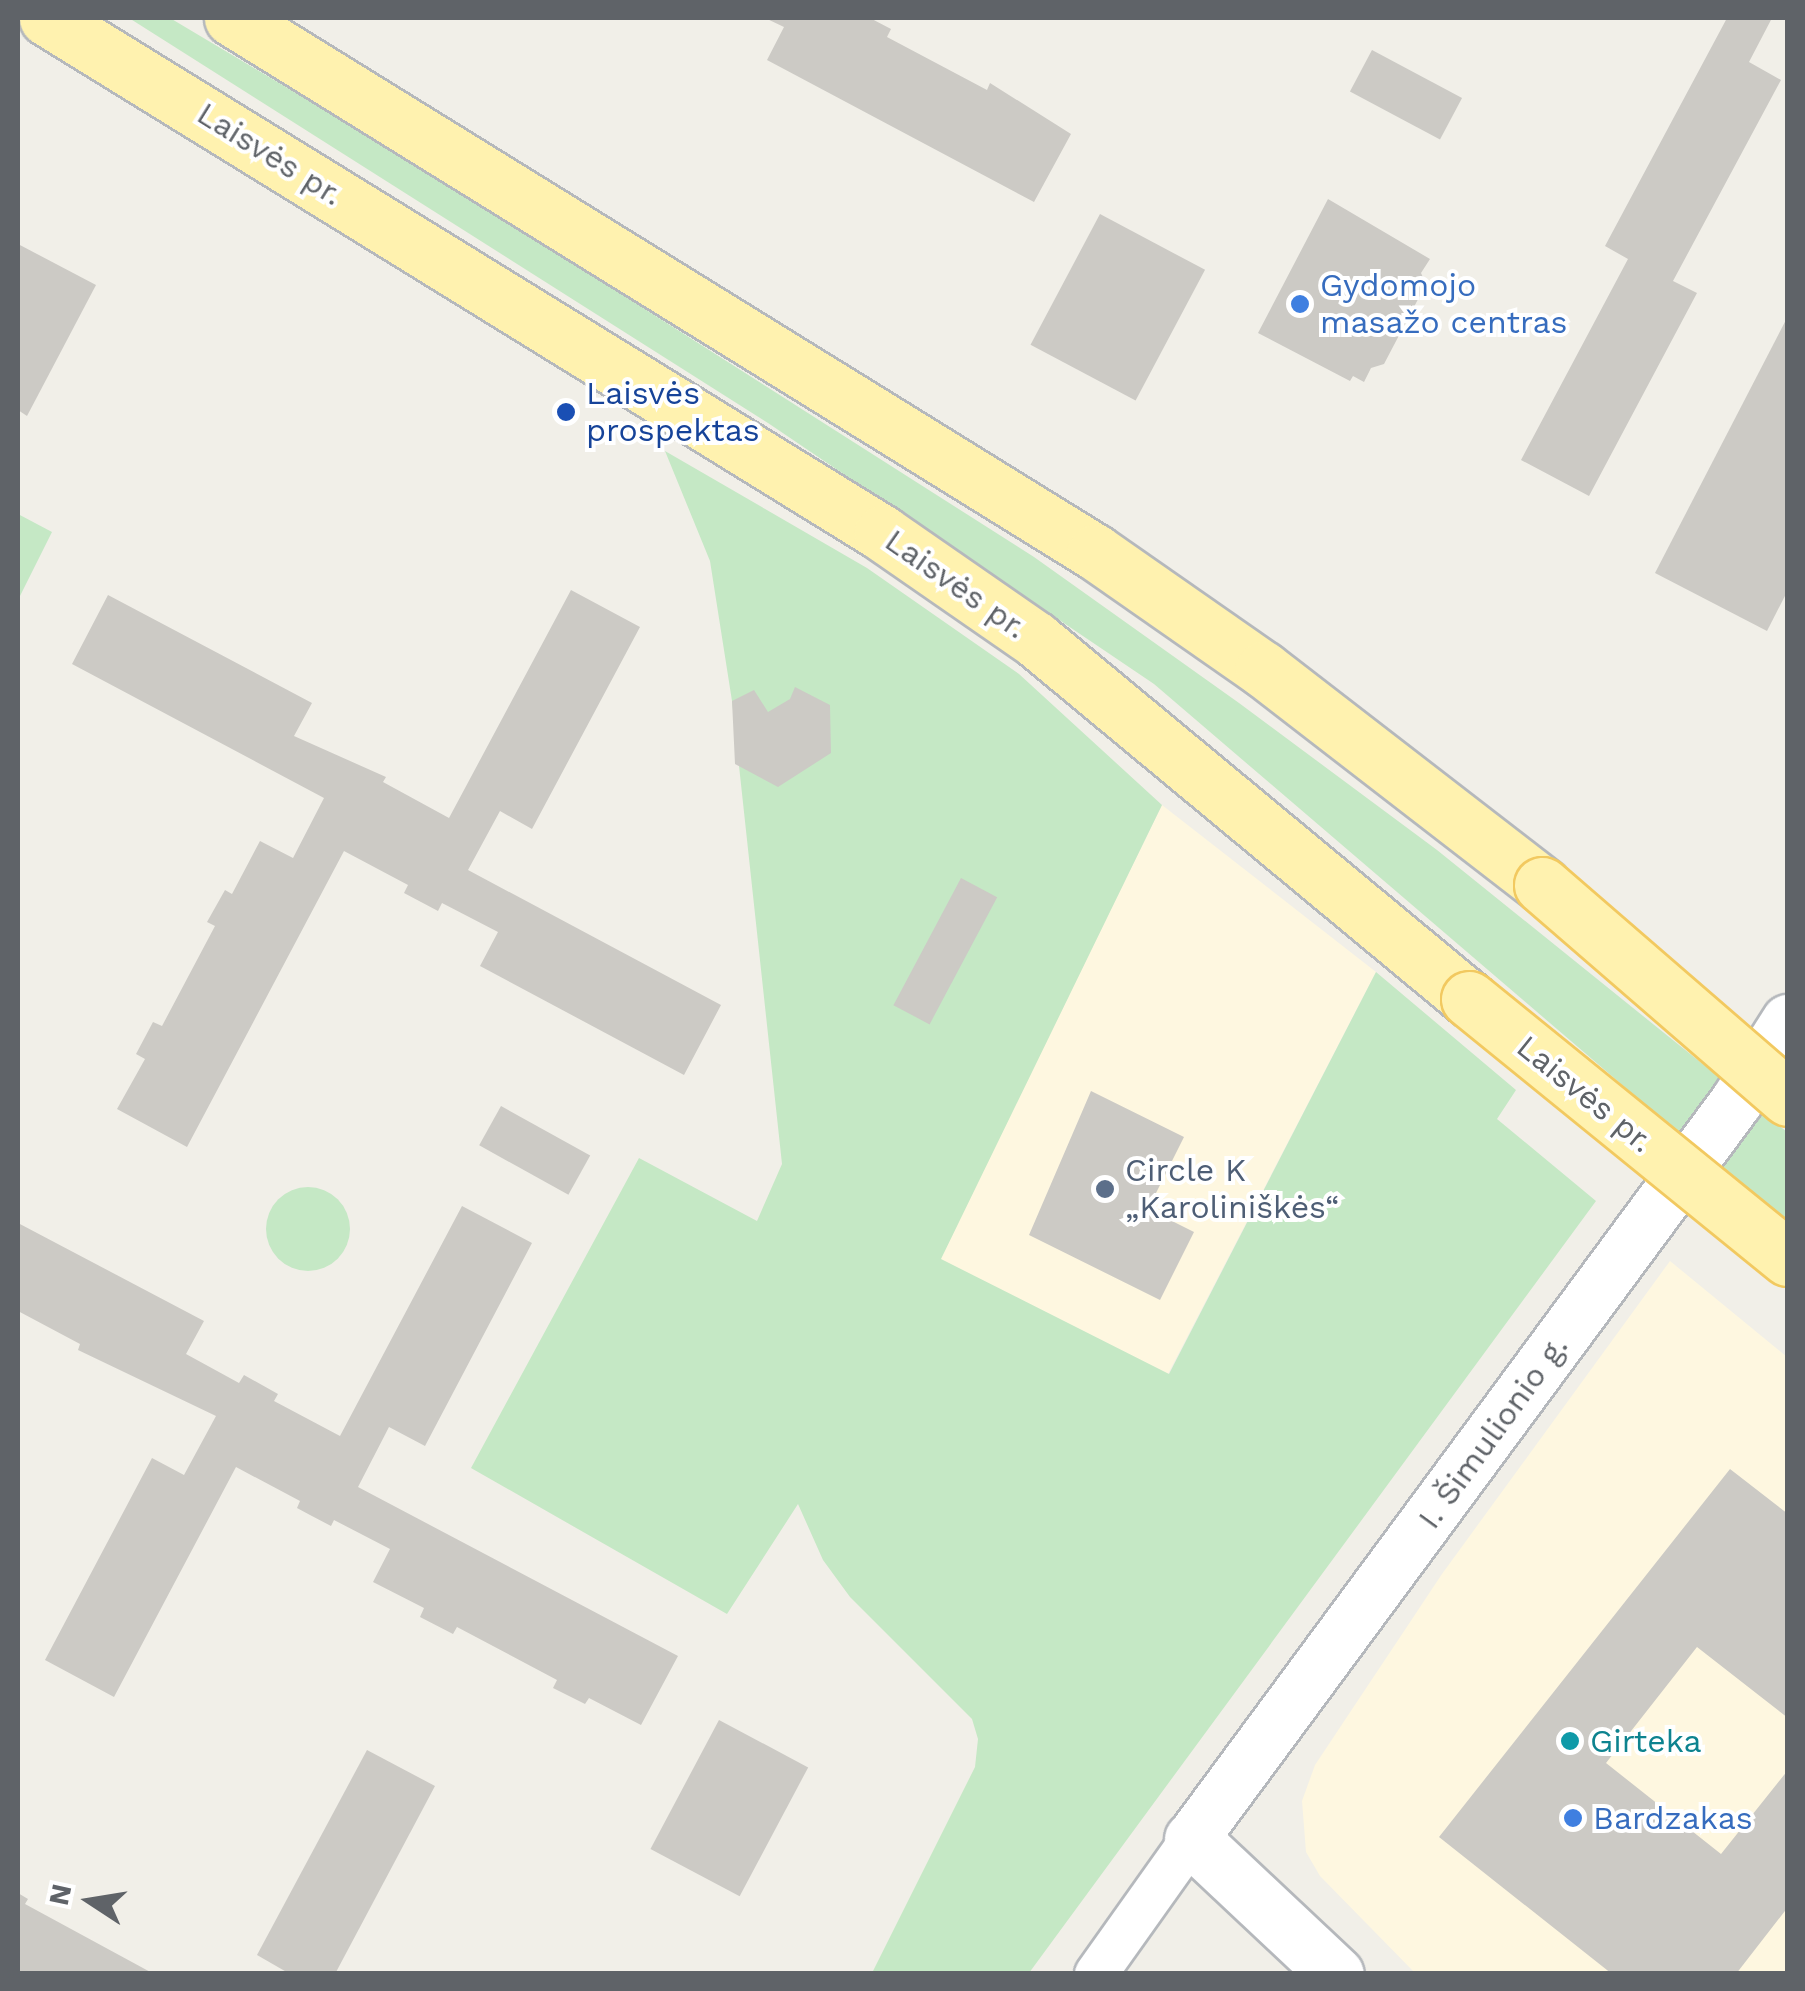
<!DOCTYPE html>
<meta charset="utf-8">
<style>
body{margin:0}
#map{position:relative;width:1805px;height:1991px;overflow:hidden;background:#f1efe8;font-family:"Work Sans",sans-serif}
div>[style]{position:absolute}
.commercial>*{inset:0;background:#fef7e0}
.green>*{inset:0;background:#c5e8c5}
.round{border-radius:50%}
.building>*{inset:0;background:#cccac5;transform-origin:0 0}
.roads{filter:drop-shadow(2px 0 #b5b8bc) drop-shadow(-2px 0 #b5b8bc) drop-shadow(0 2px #b5b8bc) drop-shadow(0 -2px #b5b8bc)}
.minor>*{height:42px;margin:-21px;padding:0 21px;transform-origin:21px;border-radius:21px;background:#fff}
.tertiary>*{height:52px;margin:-26px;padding:0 26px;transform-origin:26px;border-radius:26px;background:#fff}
.secondary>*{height:55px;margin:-27.5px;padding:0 27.5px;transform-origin:27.5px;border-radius:27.5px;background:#fff}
.primary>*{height:55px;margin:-27.5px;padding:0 27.5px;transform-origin:27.5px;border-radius:27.5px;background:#fff2af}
.bridges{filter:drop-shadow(2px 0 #f2c960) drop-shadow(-2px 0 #f2c960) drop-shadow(0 2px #f2c960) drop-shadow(0 -2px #f2c960)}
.primary-bridge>*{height:55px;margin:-27.5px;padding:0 27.5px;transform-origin:27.5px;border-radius:27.5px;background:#fff2af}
.dots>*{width:28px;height:28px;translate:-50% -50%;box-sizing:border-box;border:5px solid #fff;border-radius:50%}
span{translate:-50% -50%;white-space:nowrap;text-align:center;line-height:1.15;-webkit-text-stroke:8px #fff;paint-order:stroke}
.street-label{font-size:32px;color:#5f6368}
.shop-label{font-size:32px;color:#366cbe}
.left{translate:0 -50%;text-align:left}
.transit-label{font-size:32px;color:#164399}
.service-label{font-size:32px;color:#4e5e75}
.culture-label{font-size:32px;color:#0d838f}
.frame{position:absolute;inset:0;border:20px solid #5f6368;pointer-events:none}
.north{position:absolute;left:40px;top:1851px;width:100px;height:100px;-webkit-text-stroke:8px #fff;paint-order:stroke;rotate:282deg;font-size:28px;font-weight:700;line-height:40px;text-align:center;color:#5f6368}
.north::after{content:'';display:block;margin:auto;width:35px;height:45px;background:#5f6368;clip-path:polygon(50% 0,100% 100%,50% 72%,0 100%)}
</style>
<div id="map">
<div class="commercial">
<div style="clip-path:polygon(1162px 805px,1376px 972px,1168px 1374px,940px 1259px)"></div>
<div style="clip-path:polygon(1670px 1261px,1787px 1357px,1787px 1973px,1415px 1973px,1320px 1876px,1306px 1852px,1302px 1801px,1315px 1765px,1442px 1574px)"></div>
</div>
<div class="green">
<div style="clip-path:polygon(129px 18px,170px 18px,447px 183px,1034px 557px,1239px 703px,1437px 850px,1787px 1132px,1787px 1226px,1154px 684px,768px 423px)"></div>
<div style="clip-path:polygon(665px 451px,867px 568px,1019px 674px,1162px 805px,941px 1259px,1169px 1374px,1376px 972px,1516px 1090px,1497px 1119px,1596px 1201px,1029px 1973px,872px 1973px,975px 1767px,978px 1739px,972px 1719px,850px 1597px,823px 1560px,798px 1504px,727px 1614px,471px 1468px,639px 1158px,757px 1221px,782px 1164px,732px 701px,710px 561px)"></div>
<div style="clip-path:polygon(18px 514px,52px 532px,18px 600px)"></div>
<div class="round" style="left:266px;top:1187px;width:84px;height:84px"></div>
</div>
<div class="building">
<div style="clip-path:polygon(765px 18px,870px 18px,891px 29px,887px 37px,987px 90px,990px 83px,1071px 134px,1034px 202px,767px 60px,784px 27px)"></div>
<div style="clip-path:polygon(1727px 18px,1772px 18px,1749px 62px,1781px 80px,1673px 281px,1697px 293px,1589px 496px,1521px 460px,1628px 259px,1605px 246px)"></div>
<div style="left:1372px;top:50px;width:102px;height:47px;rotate:28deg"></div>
<div style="clip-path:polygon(1328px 199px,1430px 259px,1421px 273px,1426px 284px,1384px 364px,1371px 368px,1364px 382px,1353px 376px,1350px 381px,1258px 333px)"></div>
<div style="left:1100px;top:214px;width:119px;height:148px;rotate:28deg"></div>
<div style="clip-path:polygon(18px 244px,96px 285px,27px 416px,18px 410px)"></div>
<div style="clip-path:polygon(1788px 316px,1788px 590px,1767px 631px,1655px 573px)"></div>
<div style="clip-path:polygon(571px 590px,640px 627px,532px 829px,500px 811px,468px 870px,721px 1005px,684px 1075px,480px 966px,498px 932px,442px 903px,438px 911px,404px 893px,408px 885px,344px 851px,187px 1147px,117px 1109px,145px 1059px,136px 1054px,153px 1022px,162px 1026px,215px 926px,207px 922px,225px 890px,232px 894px,260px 841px,293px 858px,324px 798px,72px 664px,108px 595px,312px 703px,294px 736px,386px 777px,383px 782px,449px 818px)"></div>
<div style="clip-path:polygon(795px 687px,830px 705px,831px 753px,778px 787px,735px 764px,732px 701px,754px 690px,768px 712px,790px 699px)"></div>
<div style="left:961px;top:878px;width:41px;height:144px;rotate:28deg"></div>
<div style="clip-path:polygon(1091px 1091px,1184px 1137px,1148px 1209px,1194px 1232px,1160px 1300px,1029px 1235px)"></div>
<div style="left:501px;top:1106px;width:102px;height:45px;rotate:29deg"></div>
<div style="clip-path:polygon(462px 1206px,532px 1243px,425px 1446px,389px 1427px,358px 1487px,678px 1656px,641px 1725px,589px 1698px,585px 1704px,553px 1688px,557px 1680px,457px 1627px,453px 1634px,420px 1617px,424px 1608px,373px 1582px,390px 1549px,334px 1520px,331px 1526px,310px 1515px,297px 1508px,300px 1501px,236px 1467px,114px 1697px,45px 1660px,152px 1458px,184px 1475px,216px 1416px,78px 1350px,80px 1344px,18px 1311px,18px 1223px,204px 1321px,186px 1354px,239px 1383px,244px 1375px,278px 1394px,274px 1401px,340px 1436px)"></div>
<div style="clip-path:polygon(1730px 1469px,1788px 1514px,1788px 1718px,1697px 1647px,1606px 1763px,1721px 1854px,1788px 1770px,1788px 1907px,1736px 1974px,1612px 1974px,1439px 1837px)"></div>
<div style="left:719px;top:1720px;width:101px;height:146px;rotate:28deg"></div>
<div style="clip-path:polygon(367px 1750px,435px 1786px,335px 1974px,290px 1974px,257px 1955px)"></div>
<div style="clip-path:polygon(18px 1893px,28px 1899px,25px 1904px,154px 1974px,18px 1974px)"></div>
</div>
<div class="roads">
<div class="minor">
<div style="left:1096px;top:1974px;width:166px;rotate:-54.6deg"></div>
</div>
<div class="tertiary">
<div style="left:1192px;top:1839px;width:917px;rotate:-53.55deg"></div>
<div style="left:1737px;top:1101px;width:95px;rotate:-57.5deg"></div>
</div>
<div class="secondary">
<div style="left:1192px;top:1839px;width:197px;rotate:43.2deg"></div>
</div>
<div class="primary">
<div style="left:47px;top:18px;width:981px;rotate:31.66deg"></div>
<div style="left:882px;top:533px;width:186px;rotate:34.7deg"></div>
<div style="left:1035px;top:639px;width:564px;rotate:39.68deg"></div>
<div style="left:232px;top:18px;width:1015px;rotate:31.75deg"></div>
<div style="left:1095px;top:552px;width:205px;rotate:34.9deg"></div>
<div style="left:1263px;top:669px;width:353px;rotate:37.7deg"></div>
</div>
</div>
<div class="bridges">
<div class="primary-bridge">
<div style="left:1542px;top:885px;width:325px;rotate:40.9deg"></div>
<div style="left:1469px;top:999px;width:411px;rotate:39.1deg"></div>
</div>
</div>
<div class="dots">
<div style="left:1300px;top:304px;background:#3f7fe0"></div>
<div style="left:566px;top:412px;background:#1a4fb4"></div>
<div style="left:1105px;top:1189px;background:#5c6f8a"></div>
<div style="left:1570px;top:1741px;background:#0f9aa8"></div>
<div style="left:1573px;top:1818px;background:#3f7fe0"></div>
</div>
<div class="street-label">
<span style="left:270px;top:154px;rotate:32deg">Laisvės pr.</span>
<span style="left:956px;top:584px;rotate:35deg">Laisvės pr.</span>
<span style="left:1585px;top:1094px;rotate:39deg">Laisvės pr.</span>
<span style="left:1493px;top:1432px;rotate:-54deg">I. Šimulionio g.</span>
</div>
<div class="shop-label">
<span class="left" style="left:1320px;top:304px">Gydomojo<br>masažo centras</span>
<span class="left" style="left:1593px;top:1818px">Bardzakas</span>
</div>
<div class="transit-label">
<span class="left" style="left:586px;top:412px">Laisvės<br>prospektas</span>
</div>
<div class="service-label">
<span class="left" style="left:1125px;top:1189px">Circle K<br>„Karoliniškės“</span>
</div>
<div class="culture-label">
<span class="left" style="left:1590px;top:1741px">Girteka</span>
</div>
<div class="frame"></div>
<div class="north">N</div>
</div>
